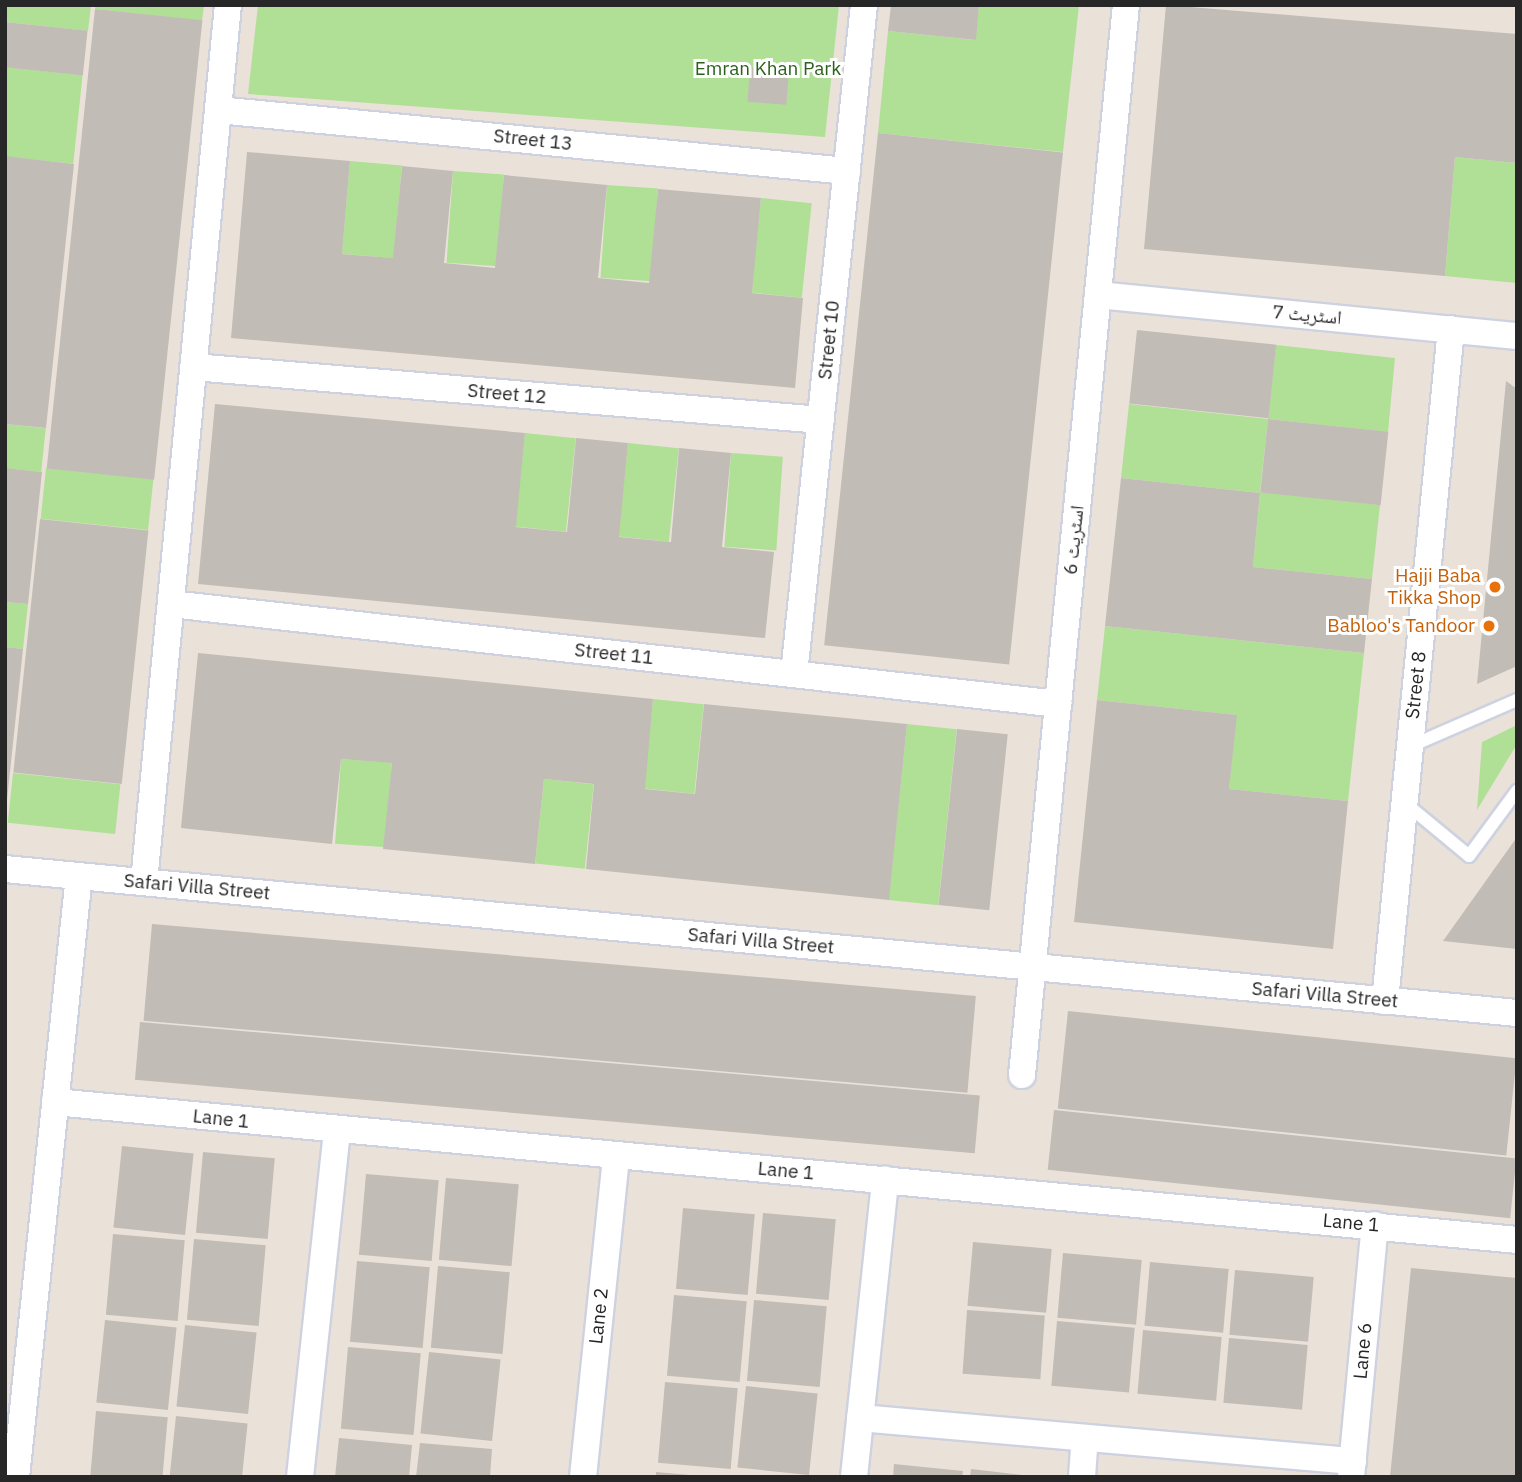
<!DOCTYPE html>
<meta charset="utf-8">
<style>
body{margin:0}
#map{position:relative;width:1522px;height:1482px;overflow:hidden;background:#eae2d9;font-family:"IBM Plex Sans","Noto Naskh Arabic",sans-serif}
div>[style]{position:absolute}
.green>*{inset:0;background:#b0e096;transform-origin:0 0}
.building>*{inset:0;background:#c2bcb6;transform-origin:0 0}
.roads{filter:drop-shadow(2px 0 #ced2e0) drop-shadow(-2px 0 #ced2e0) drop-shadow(0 2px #ced2e0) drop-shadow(0 -2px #ced2e0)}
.lane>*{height:12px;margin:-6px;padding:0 6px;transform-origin:6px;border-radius:6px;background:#fff}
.street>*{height:26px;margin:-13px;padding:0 13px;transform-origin:13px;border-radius:13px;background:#fff}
.dots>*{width:19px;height:19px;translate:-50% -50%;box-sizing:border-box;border:4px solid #fff;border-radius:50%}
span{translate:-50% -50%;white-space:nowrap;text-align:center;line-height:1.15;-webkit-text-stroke:6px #fff;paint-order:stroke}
.park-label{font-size:19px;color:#2a611b}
.street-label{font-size:19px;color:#272727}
.food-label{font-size:19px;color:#c56008}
.right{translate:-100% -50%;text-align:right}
.frame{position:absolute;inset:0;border:7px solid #272727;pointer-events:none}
</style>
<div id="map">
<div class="green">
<div style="clip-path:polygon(5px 5px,91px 5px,88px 31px,5px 22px)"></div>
<div style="clip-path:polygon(96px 5px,204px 5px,202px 21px,95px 9px)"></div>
<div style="clip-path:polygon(258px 5px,839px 5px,825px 137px,248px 94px)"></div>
<div style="clip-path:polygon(979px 5px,1079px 5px,1063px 152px,878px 133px,888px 31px,975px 40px)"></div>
<div style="left:5px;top:67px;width:78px;height:89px;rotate:6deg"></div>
<div style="clip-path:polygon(1455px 157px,1517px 163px,1517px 283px,1445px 276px)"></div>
<div style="left:350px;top:161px;width:52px;height:93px;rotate:5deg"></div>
<div style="left:453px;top:171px;width:51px;height:92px;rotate:4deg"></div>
<div style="left:607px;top:185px;width:51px;height:93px;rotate:4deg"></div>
<div style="left:761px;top:198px;width:51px;height:95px;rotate:6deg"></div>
<div style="clip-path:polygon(1276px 345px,1395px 358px,1388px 432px,1268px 419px,1260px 492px,1380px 505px,1372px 579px,1253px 567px,1260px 493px,1121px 478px,1129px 404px,1268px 419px)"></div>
<div style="left:5px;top:424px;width:41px;height:44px;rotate:6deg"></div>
<div style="left:525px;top:433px;width:51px;height:94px;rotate:6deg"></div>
<div style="left:628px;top:443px;width:51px;height:94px;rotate:6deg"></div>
<div style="left:731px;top:453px;width:52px;height:94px;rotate:4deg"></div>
<div style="left:46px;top:468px;width:108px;height:51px;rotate:6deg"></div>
<div style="clip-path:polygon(5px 602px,28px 604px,23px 649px,5px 647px)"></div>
<div style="clip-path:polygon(1105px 626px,1364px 653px,1348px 801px,1229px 789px,1236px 715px,1097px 700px)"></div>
<div style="left:653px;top:699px;width:51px;height:90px;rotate:6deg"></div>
<div style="left:907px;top:724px;width:50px;height:177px;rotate:6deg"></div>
<div style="clip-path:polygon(1517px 725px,1517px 744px,1477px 810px,1482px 742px)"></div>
<div style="left:341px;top:759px;width:51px;height:85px;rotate:4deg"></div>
<div style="left:13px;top:773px;width:108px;height:50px;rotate:6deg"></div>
<div style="left:544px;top:779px;width:50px;height:85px;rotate:6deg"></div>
</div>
<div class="building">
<div style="clip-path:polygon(891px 5px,979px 5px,976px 40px,888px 31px)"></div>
<div style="clip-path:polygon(1166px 5px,1517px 34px,1517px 163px,1455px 157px,1445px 276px,1144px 249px)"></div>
<div style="left:95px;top:9px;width:108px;height:462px;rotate:6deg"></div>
<div style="left:5px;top:22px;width:83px;height:45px;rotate:6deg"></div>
<div style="left:750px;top:67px;width:39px;height:35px;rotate:4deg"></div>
<div style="left:878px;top:133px;width:186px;height:515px;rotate:6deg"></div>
<div style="clip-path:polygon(247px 152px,350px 161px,342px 254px,393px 258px,402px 166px,453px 171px,444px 263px,495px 268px,504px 175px,607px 185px,598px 278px,649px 283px,658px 189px,761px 198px,752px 293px,803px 298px,795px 388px,231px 338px)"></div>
<div style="clip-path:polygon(5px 156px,74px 164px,46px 428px,5px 424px)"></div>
<div style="left:1137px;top:330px;width:140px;height:74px;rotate:6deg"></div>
<div style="clip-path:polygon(1506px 381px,1517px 389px,1517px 666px,1477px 684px)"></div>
<div style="clip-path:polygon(215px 404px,525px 433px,516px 527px,567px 532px,576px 438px,628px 443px,619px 537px,671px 542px,679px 448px,731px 453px,722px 547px,774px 552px,765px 638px,198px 584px)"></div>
<div style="left:1268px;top:419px;width:121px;height:74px;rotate:6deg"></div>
<div style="clip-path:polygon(5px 468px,42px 472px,28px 604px,5px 602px)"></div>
<div style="clip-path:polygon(1121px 478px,1260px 493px,1253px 567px,1372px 579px,1364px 653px,1105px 626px)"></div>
<div style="left:40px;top:519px;width:109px;height:255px;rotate:6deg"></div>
<div style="clip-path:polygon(5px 647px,23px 649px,7px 800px,5px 800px)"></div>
<div style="clip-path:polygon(198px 653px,653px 699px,645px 789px,695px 794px,704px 704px,907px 724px,889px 900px,586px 869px,594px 784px,544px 779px,535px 864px,383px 849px,392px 763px,341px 759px,332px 844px,181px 828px)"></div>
<div style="clip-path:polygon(1097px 700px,1237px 715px,1229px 789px,1348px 801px,1333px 949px,1074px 922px)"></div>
<div style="left:957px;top:729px;width:51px;height:177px;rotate:6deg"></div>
<div style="clip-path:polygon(1517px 837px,1517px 949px,1443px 941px)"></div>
<div style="left:152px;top:924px;width:827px;height:97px;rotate:5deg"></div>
<div style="left:1068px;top:1011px;width:451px;height:98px;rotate:6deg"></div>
<div style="left:140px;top:1022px;width:843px;height:58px;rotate:5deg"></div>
<div style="left:1054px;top:1110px;width:465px;height:60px;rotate:6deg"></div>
<div style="left:122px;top:1146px;width:72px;height:82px;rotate:6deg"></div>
<div style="left:203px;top:1152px;width:72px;height:81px;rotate:5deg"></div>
<div style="left:366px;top:1174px;width:73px;height:81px;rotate:5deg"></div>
<div style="left:446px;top:1178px;width:73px;height:82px;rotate:5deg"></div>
<div style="left:683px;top:1208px;width:72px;height:81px;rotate:5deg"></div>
<div style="left:763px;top:1213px;width:73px;height:81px;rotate:5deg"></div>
<div style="left:113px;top:1234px;width:72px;height:81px;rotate:5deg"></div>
<div style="left:194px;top:1239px;width:72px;height:81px;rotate:5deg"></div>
<div style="left:973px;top:1242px;width:79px;height:64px;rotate:5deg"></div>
<div style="left:1063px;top:1253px;width:79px;height:65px;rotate:5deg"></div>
<div style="left:357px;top:1261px;width:73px;height:81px;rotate:5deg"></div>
<div style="left:1150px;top:1262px;width:79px;height:64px;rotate:5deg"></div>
<div style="left:438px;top:1266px;width:72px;height:82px;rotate:5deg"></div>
<div style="clip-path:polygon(1411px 1268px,1517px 1278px,1517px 1477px,1390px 1477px)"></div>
<div style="left:1235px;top:1270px;width:79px;height:65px;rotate:5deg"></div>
<div style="left:674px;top:1295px;width:73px;height:81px;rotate:5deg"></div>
<div style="left:754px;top:1300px;width:73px;height:81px;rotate:5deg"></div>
<div style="left:967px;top:1310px;width:78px;height:64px;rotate:4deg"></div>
<div style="left:105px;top:1320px;width:72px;height:83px;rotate:6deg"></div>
<div style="left:1057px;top:1321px;width:78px;height:65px;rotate:5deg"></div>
<div style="left:185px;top:1325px;width:72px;height:82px;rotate:6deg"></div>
<div style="left:1143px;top:1330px;width:79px;height:64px;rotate:5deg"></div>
<div style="left:1229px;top:1338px;width:79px;height:65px;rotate:5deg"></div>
<div style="left:348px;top:1347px;width:73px;height:82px;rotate:5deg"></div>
<div style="left:429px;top:1352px;width:72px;height:82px;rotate:6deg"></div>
<div style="left:665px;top:1382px;width:73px;height:81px;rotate:5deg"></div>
<div style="left:746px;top:1386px;width:72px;height:82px;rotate:6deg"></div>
<div style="left:96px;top:1411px;width:72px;height:66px;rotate:5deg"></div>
<div style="left:176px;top:1416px;width:72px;height:61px;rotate:6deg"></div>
<div style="clip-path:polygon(339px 1438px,412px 1445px,409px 1477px,335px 1477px)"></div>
<div style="clip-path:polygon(420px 1443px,492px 1449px,490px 1477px,416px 1477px)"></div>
<div style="clip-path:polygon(894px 1464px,963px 1471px,962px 1477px,893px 1477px)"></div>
<div style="clip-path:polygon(971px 1469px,1022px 1475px,1021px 1477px,970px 1477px)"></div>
<div style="clip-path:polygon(656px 1472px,690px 1475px,690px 1477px,656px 1477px)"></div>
</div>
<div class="roads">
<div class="lane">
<div style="left:1411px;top:746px;width:116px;rotate:-23.5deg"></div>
<div style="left:1405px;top:803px;width:83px;rotate:39.6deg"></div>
<div style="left:1469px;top:856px;width:81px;rotate:-53.6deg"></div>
</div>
<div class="street">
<div style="left:218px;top:110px;width:632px;rotate:5.54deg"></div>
<div style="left:1098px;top:295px;width:421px;rotate:5.6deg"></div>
<div style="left:194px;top:367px;width:629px;rotate:4.83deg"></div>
<div style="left:171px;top:604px;width:893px;rotate:6.43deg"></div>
<div style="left:794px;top:674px;width:673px;rotate:-84.03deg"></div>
<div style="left:5px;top:869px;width:1519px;rotate:5.44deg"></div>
<div style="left:144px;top:882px;width:881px;rotate:-84.53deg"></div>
<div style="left:1385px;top:1001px;width:675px;rotate:-84.39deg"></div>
<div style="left:1022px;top:1075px;width:1075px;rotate:-84.45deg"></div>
<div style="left:55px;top:1102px;width:1468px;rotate:5.39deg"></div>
<div style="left:860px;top:1418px;width:495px;rotate:5deg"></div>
<div style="left:16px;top:1477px;width:604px;rotate:-84.02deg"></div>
<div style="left:300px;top:1477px;width:348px;rotate:-83.9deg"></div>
<div style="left:583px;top:1477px;width:323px;rotate:-84.1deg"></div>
<div style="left:854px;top:1477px;width:299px;rotate:-84deg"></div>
<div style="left:1082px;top:1477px;width:39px;rotate:-86deg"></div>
<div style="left:1351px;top:1477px;width:253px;rotate:-84.6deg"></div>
</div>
</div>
<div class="dots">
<div style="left:1495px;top:587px;background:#e8710a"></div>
<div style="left:1489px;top:626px;background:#e8710a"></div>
</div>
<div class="park-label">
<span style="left:768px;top:69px">Emran Khan Park</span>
</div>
<div class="street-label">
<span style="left:533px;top:140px;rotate:6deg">Street 13</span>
<span style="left:1307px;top:315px;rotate:5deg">اسٹریٹ 7</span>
<span style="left:829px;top:340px;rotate:-84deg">Street 10</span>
<span style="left:507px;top:394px;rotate:5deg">Street 12</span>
<span style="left:1074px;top:540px;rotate:-84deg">اسٹریٹ 6</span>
<span style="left:614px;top:654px;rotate:6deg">Street 11</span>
<span style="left:1416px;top:685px;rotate:-84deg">Street 8</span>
<span style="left:197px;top:887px;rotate:5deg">Safari Villa Street</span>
<span style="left:761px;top:941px;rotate:5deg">Safari Villa Street</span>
<span style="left:1325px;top:995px;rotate:5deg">Safari Villa Street</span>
<span style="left:221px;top:1119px;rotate:6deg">Lane 1</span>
<span style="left:786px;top:1171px;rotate:5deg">Lane 1</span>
<span style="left:1351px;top:1223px;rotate:5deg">Lane 1</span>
<span style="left:599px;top:1316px;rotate:-84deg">Lane 2</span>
<span style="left:1363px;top:1351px;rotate:-85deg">Lane 6</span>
</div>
<div class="food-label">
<span class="right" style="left:1481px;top:587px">Hajji Baba<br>Tikka Shop</span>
<span class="right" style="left:1475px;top:626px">Babloo's Tandoor</span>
</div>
<div class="frame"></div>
</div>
